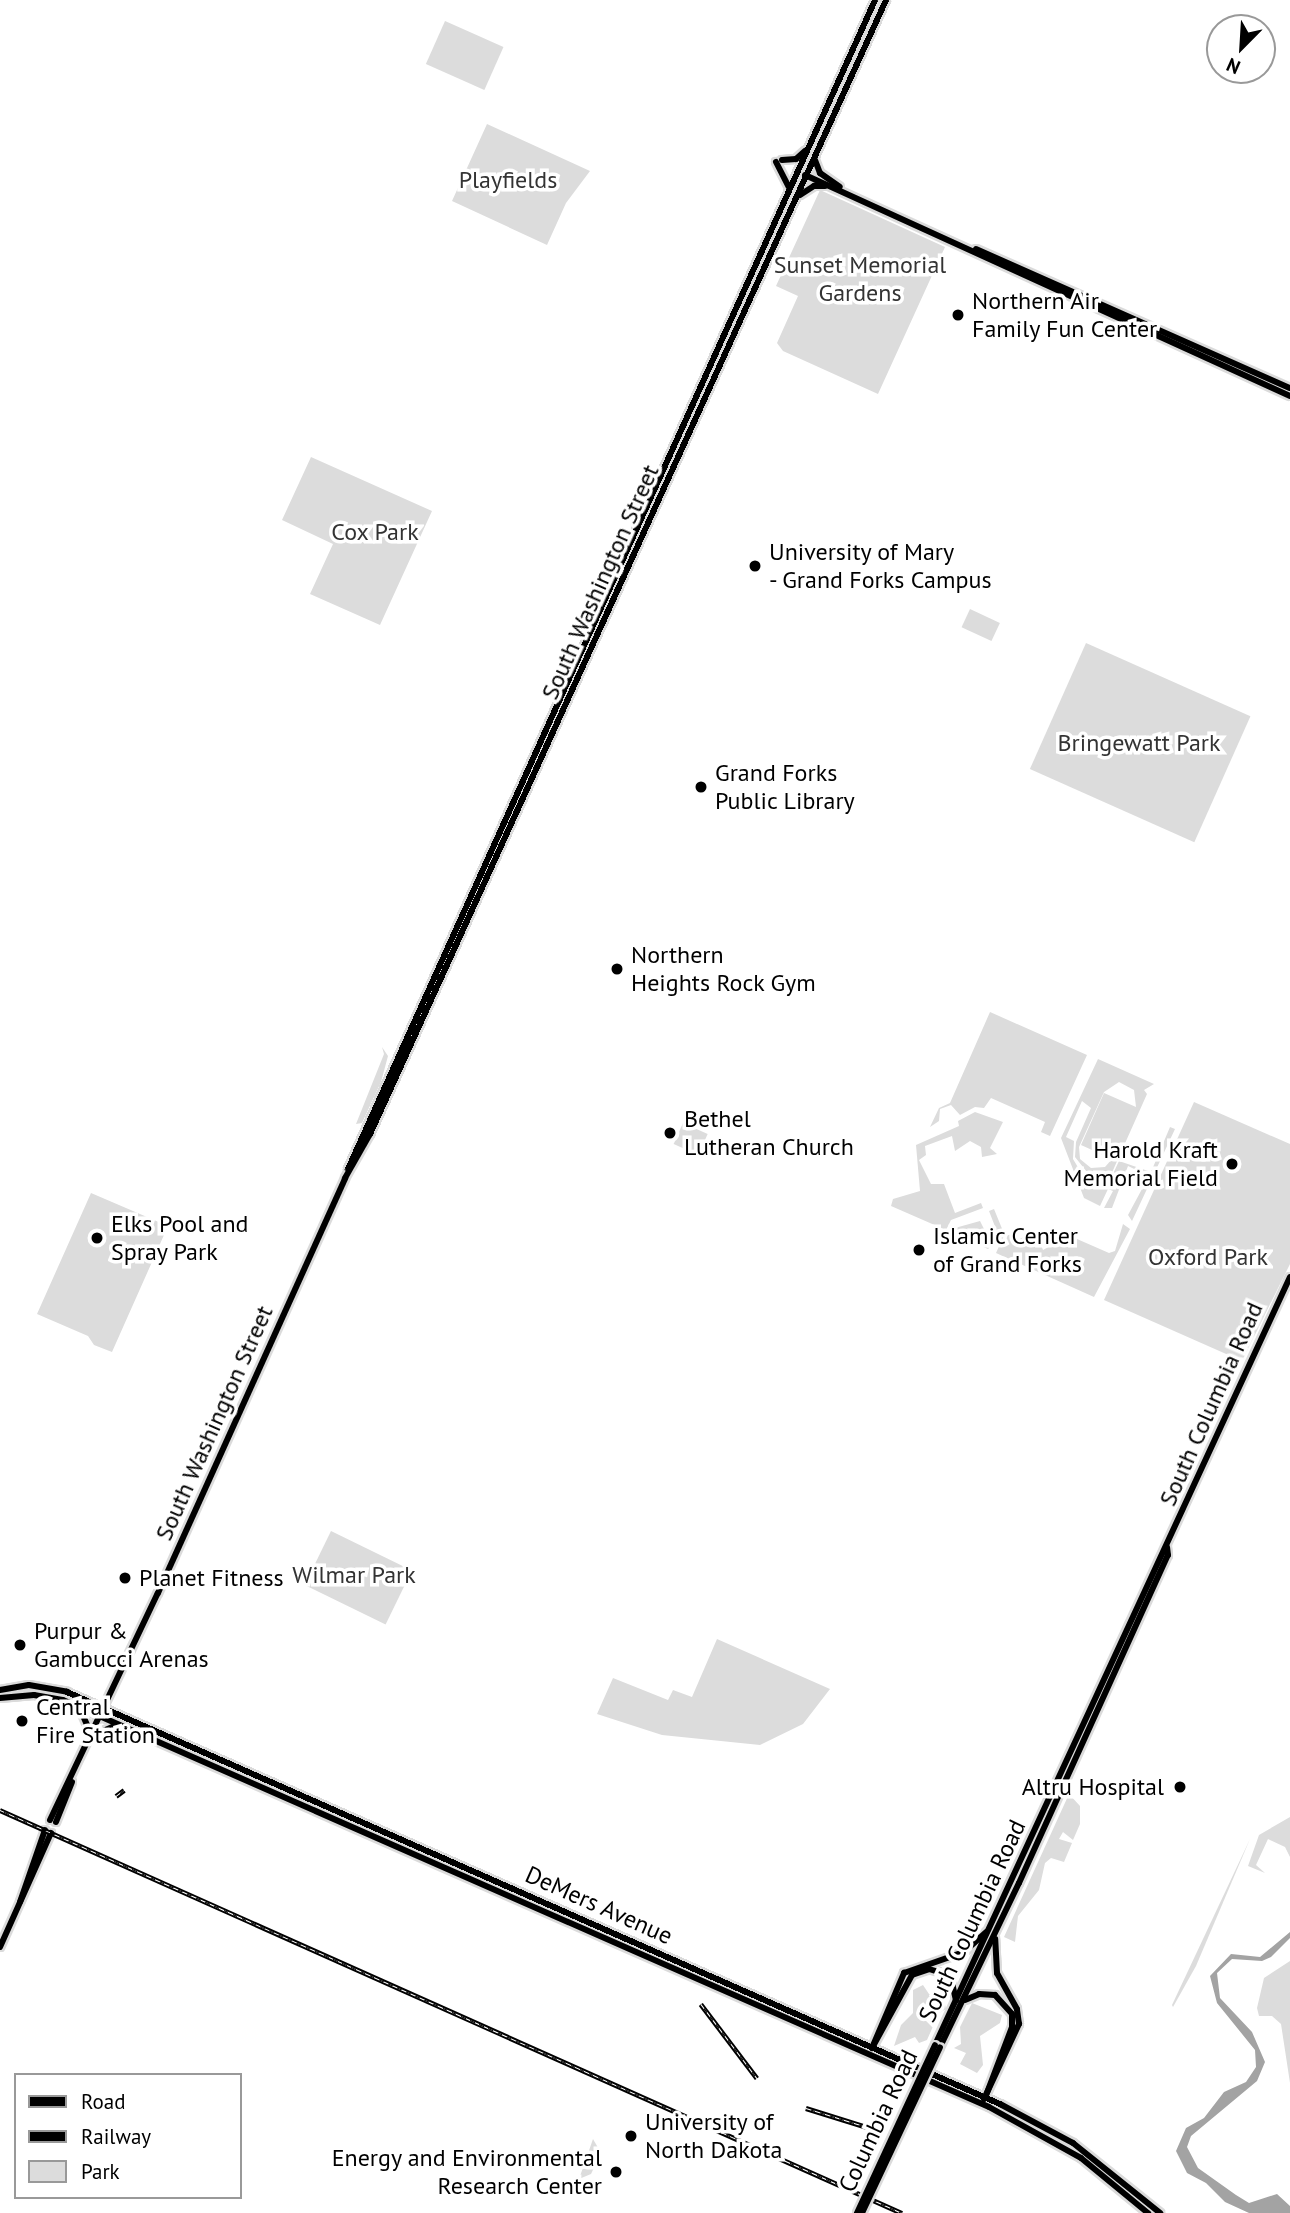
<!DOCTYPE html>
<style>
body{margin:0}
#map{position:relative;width:1290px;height:2213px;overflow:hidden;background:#fff;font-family:"PT Sans",sans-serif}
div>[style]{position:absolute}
.green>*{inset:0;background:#dcdcdc;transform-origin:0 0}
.water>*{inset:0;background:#a3a3a3}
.roads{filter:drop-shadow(2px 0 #dbdbdb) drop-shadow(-2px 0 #dbdbdb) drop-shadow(0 2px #dbdbdb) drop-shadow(0 -2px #dbdbdb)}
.major>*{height:6px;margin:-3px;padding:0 3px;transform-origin:3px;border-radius:3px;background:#000}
.rail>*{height:4.5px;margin-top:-2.25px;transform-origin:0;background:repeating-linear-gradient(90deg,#fff 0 5px,#000 0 10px);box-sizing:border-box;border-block:2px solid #000}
.bridges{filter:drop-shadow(2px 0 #dbdbdb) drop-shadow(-2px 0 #dbdbdb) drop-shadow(0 2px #dbdbdb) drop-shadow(0 -2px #dbdbdb)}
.major-bridge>*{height:6px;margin:-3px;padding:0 3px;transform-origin:3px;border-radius:3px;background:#000}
.dots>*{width:19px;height:19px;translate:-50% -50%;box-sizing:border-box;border:4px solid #fff;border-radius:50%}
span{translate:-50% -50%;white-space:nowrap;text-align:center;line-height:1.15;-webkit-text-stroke:7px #fff;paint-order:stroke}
.park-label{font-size:24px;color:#333}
.poi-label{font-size:24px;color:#000}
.left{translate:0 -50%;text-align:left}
.right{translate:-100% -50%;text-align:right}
.street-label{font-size:24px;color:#000}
.legend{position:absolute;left:14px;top:2073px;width:228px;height:126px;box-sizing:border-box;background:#fff;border:2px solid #999;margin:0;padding:9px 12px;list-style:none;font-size:21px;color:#000}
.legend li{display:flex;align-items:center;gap:14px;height:35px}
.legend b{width:35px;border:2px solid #999}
.north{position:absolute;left:1206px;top:14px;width:70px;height:70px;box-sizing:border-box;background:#fff;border:2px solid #999;border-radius:50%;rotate:204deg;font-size:19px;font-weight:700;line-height:28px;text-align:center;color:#000}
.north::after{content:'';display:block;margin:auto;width:24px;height:32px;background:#000;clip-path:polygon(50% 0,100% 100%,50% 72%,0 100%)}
</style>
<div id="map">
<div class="green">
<div style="left:445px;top:21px;width:64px;height:47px;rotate:24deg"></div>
<div style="clip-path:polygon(487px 124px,590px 171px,566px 203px,547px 245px,452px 201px)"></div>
<div style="clip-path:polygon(820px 190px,945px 247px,878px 394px,783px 351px,777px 343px,798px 296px,776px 286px)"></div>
<div style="clip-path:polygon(311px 457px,432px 511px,380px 625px,310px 594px,333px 544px,282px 520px)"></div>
<div style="left:970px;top:609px;width:33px;height:20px;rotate:25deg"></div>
<div style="left:1086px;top:643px;width:180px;height:138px;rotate:24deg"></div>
<div style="clip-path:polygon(990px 1012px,1087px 1055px,1050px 1136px,1041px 1132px,1045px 1122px,991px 1098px,984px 1108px,975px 1107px,960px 1115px,951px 1105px,940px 1109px,939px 1121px,930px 1127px,939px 1108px,950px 1103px)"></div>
<div style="clip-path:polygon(382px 1047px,388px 1056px,381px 1082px,362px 1123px,356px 1124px,384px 1054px)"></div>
<div style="clip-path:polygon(evenodd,1098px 1059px,1154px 1084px,1144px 1090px,1147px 1094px,1110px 1177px,1103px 1173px,1087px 1172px,1075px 1157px,1076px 1142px,1091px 1108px,1082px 1101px,1066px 1137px,1074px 1141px,1073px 1159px,1079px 1169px,1089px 1175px,1111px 1178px,1119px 1161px,1151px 1172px,1170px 1127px,1175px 1129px,1132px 1221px,1128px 1215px,1149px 1176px,1128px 1166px,1112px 1208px,1104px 1208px,1113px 1191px,1108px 1189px,1100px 1206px,1084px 1198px,1061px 1138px,1098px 1059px,1119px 1082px,1134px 1090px,1136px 1107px,1104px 1093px,1081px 1145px,1112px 1159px,1105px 1167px,1091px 1168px,1080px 1159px,1079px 1147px,1104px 1092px,1119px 1082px)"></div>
<div style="clip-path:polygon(1194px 1102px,1290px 1144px,1290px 1264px,1242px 1361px,1104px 1300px)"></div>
<div style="clip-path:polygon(975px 1112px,1003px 1122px,990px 1148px,997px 1154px,982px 1157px,981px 1147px,970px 1141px,955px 1151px,952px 1136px,925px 1146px,926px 1155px,919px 1160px,931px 1184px,944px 1184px,955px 1213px,981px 1203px,983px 1208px,951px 1220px,946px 1230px,891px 1206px,893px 1199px,920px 1191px,916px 1145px,959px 1126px,958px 1121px)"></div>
<div style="left:683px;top:1123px;width:27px;height:23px;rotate:24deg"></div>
<div style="clip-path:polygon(91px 1193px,168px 1226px,112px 1352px,94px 1345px,88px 1336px,37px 1314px)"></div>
<div style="clip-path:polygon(994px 1209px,1005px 1236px,1013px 1234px,1016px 1241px,1035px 1231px,1043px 1250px,1074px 1233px,1077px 1239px,1109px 1253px,1115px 1251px,1123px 1224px,1130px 1229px,1094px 1297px,996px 1253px,1001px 1242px,989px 1211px)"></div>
<div style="clip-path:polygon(980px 1221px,992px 1245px,988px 1249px,954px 1234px,955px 1228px)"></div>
<div style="left:331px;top:1531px;width:90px;height:60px;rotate:26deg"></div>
<div style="clip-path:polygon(717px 1639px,830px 1689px,803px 1724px,760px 1745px,662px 1735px,597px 1714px,613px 1678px,668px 1700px,673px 1690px,692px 1697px)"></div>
<div style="clip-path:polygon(1069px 1794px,1080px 1806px,1080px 1824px,1073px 1840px,1063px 1832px,1059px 1839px,1072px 1843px,1064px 1862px,1051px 1858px,1045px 1863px,1039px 1890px,1018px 1916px,1015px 1942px,1004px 1937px)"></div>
<div style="clip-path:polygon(1290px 1817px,1290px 1857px,1285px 1847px,1268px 1839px,1256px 1865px,1265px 1873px,1248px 1866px,1259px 1835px)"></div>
<div style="clip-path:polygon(1250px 1839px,1196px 1966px,1173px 2007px,1172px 2005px)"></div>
<div style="clip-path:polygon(1290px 1961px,1290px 2083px,1281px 2024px,1272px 2016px,1259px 2016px,1257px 2008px,1264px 1978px)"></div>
<div style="clip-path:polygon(923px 1985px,929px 1994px,944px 2000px,946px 2009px,939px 2013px,927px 2040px,919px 2043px,915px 2037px,894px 2046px,901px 2025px,913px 2013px,913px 1990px)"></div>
<div style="clip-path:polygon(972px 2003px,1002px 2015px,1000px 2023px,980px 2036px,983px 2065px,977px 2073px,960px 2064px,966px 2053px,954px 2048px,961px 2044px,960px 2027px)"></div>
<div style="clip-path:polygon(593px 2139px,601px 2153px,591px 2174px,579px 2179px)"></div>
</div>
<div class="water">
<div style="clip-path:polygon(1290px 1932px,1290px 1938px,1271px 1957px,1262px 1961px,1232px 1959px,1217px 1973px,1220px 1998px,1252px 2032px,1265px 2062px,1257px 2081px,1191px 2136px,1187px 2147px,1198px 2168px,1236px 2195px,1249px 2203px,1277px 2194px,1290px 2206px,1290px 2213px,1249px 2213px,1225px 2202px,1206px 2183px,1187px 2173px,1176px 2151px,1186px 2128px,1204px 2118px,1224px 2092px,1246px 2082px,1256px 2067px,1255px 2050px,1217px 2003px,1210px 1976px,1231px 1954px,1260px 1957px)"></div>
</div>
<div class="roads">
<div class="major">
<div style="left:782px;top:160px;width:14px;rotate:-4deg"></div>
<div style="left:796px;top:159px;width:12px;rotate:-42deg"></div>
<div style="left:815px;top:160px;width:14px;rotate:69deg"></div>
<div style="left:820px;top:173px;width:24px;rotate:35deg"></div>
<div style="left:776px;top:162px;width:28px;rotate:63deg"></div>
<div style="left:805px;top:175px;width:533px;rotate:24.5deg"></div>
<div style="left:800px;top:195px;width:17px;rotate:-33deg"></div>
<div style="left:814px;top:186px;width:11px"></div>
<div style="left:976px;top:249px;width:343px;rotate:23.9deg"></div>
<div style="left:348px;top:1169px;width:1282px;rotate:-65.73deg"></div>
<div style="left:0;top:1690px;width:29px;rotate:-10deg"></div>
<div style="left:29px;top:1685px;width:39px;rotate:10deg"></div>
<div style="left:67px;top:1692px;width:1020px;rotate:23.83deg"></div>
<div style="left:1000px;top:2104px;width:83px;rotate:28.1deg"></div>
<div style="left:1073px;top:2143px;width:112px;rotate:38.8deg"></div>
<div style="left:0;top:1698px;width:34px;rotate:-5deg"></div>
<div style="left:34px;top:1695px;width:29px;rotate:10deg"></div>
<div style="left:63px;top:1700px;width:1011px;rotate:23.73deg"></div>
<div style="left:989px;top:2107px;width:105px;rotate:29deg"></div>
<div style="left:1081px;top:2158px;width:87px;rotate:39.4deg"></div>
<div style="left:80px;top:1709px;width:27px;rotate:66deg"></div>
<div style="left:92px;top:1736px;width:27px;rotate:-24deg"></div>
<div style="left:50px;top:1820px;width:251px;rotate:-64.6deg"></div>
<div style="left:158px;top:1593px;width:455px;rotate:-65.7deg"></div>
<div style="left:345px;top:1178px;width:51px;rotate:-60.4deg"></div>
<div style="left:370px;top:1134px;width:1246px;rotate:-65.53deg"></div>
<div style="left:56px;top:1822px;width:43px;rotate:-68.2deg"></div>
<div style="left:20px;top:1902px;width:76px;rotate:-70.9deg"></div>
<div style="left:0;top:1947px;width:125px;rotate:-65.9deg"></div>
<div style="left:965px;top:2000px;width:15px;rotate:-23deg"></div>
<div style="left:979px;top:1994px;width:16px;rotate:4deg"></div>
<div style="left:995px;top:1995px;width:25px;rotate:48deg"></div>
<div style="left:1012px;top:2014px;width:13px;rotate:90deg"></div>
<div style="left:1012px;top:2027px;width:76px;rotate:110.8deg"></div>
<div style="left:935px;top:2045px;width:846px;rotate:-65.19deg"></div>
<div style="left:940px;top:2047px;width:182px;rotate:-64.3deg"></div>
<div style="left:1019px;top:1883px;width:360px;rotate:-65.6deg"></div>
<div style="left:1168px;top:1555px;width:8px;rotate:-97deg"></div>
<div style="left:872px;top:2048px;width:82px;rotate:-66.9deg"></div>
<div style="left:904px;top:1973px;width:64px;rotate:-19.3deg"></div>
<div style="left:964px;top:1952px;width:30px;rotate:-42deg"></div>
<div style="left:872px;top:2048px;width:83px;rotate:-61.3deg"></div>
<div style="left:912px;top:1975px;width:18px;rotate:-19deg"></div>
<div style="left:929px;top:1969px;width:14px;rotate:17deg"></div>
<div style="left:942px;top:1973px;width:14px;rotate:45deg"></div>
<div style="left:952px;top:1983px;width:18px;rotate:77deg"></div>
<div style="left:984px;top:2099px;width:83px;rotate:-65deg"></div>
<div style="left:1019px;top:2024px;width:15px;rotate:-98deg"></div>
<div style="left:1017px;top:2009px;width:41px;rotate:-119.1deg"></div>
<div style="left:997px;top:1973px;width:34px;rotate:-93deg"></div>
</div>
</div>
<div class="rail">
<div style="left:116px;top:1796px;width:10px;rotate:-37deg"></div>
<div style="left:0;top:1810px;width:988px;rotate:24.07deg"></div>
<div style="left:701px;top:2004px;width:93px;rotate:52.9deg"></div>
<div style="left:806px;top:2108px;width:81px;rotate:17.3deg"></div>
</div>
<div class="bridges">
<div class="major-bridge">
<div style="left:857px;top:2213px;width:185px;rotate:-65.1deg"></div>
<div style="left:862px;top:2213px;width:183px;rotate:-64.8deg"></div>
</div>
</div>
<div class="dots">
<div style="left:958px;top:315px;background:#000"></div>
<div style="left:755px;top:566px;background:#000"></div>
<div style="left:701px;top:787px;background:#000"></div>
<div style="left:617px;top:969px;background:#000"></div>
<div style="left:670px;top:1133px;background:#000"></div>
<div style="left:1232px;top:1164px;background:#000"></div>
<div style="left:97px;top:1238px;background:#000"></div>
<div style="left:919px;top:1250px;background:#000"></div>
<div style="left:125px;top:1578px;background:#000"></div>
<div style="left:20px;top:1645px;background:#000"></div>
<div style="left:22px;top:1721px;background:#000"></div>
<div style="left:1180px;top:1787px;background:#000"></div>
<div style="left:631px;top:2136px;background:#000"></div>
<div style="left:616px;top:2172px;background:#000"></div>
</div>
<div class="park-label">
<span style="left:508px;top:180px">Playfields</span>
<span style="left:860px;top:279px">Sunset Memorial<br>Gardens</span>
<span style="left:375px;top:532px">Cox Park</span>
<span style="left:1139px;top:743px">Bringewatt Park</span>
<span style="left:1208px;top:1257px">Oxford Park</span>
<span style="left:354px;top:1575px">Wilmar Park</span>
</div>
<div class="poi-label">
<span class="left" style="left:972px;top:315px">Northern Air<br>Family Fun Center</span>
<span class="left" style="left:769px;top:566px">University of Mary<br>- Grand Forks Campus</span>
<span class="left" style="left:715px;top:787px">Grand Forks<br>Public Library</span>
<span class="left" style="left:631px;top:969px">Northern<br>Heights Rock Gym</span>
<span class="left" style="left:684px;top:1133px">Bethel<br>Lutheran Church</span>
<span class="right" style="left:1218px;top:1164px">Harold Kraft<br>Memorial Field</span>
<span class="left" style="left:111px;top:1238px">Elks Pool and<br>Spray Park</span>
<span class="left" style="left:933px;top:1250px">Islamic Center<br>of Grand Forks</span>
<span class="left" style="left:139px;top:1578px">Planet Fitness</span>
<span class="left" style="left:34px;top:1645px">Purpur &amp;<br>Gambucci Arenas</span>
<span class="left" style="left:36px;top:1721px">Central<br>Fire Station</span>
<span class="right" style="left:1164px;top:1787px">Altru Hospital</span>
<span class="left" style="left:645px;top:2136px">University of<br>North Dakota</span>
<span class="right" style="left:602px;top:2172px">Energy and Environmental<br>Research Center</span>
</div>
<div class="street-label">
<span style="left:600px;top:582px;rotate:-66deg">South Washington Street</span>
<span style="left:1211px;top:1404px;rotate:-66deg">South Columbia Road</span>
<span style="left:214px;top:1423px;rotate:-66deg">South Washington Street</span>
<span style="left:599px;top:1905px;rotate:24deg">DeMers Avenue</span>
<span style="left:972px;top:1921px;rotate:-65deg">South Columbia Road</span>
<span style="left:878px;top:2121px;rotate:-65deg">Columbia Road</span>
</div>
<ul class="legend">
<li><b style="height:9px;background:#000"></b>Road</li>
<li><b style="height:9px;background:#000"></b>Railway</li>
<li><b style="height:19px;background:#dcdcdc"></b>Park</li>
</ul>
<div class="north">N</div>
</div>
